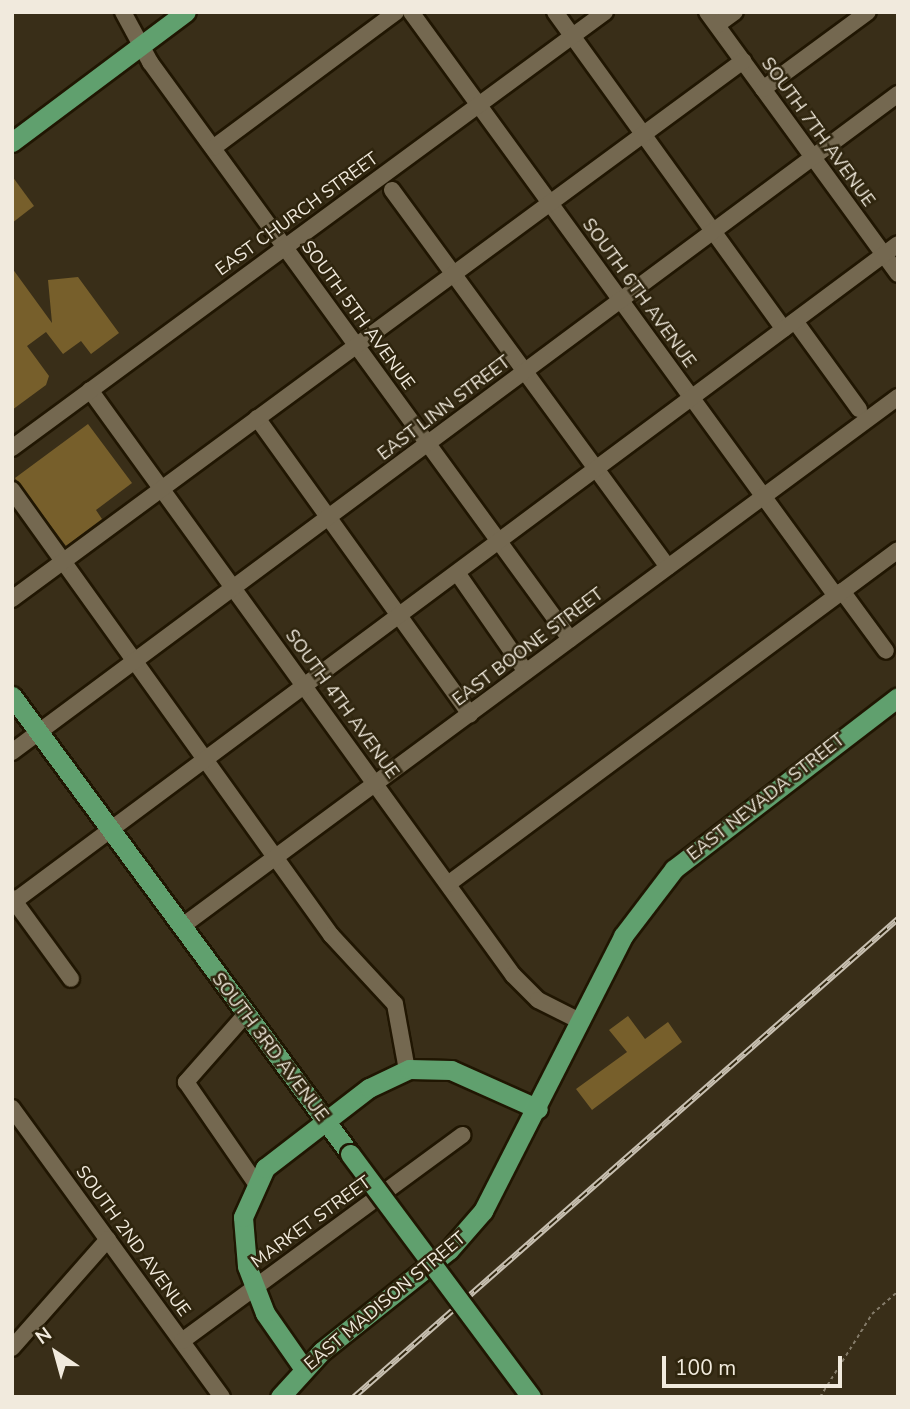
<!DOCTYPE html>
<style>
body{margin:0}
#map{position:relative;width:910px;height:1409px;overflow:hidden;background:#392e18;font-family:"Nunito Sans",sans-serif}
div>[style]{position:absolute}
.building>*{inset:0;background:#775f2b}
.path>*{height:2px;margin-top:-1px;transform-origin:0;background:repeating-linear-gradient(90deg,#847b69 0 3.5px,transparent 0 7px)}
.roads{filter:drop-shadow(2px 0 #201602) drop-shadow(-2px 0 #201602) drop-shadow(0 2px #201602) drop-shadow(0 -2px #201602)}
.minor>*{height:16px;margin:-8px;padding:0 8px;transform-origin:8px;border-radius:8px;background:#746850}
.major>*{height:19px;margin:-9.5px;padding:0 9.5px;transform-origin:9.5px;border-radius:9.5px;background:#60a06e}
.rail>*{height:6px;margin-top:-3px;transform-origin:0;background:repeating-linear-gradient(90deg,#2f250e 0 10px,#c8c0b1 0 20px);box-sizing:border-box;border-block:2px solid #c8c0b1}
.bridges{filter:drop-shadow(2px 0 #201602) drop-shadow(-2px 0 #201602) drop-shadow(0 2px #201602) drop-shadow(0 -2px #201602)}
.major-bridge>*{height:19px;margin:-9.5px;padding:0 9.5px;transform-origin:9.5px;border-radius:9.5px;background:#60a06e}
span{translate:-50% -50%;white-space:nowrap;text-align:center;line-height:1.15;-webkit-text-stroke:5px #2f250e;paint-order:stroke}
.street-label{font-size:18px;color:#f1eadd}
.frame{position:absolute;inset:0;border:14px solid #f1eadd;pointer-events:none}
.north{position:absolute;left:21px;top:1318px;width:70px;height:70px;-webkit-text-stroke:5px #2f250e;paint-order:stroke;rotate:324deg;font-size:19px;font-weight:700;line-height:28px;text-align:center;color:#f1eadd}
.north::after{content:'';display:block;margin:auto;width:24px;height:32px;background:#f1eadd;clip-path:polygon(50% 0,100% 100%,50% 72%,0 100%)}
.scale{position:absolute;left:662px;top:1356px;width:180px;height:32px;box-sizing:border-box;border:4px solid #f1eadd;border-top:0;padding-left:9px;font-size:21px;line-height:24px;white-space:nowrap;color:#f1eadd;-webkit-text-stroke:5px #2f250e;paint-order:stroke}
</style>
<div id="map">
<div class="building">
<div style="clip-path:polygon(12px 176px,34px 206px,12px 223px)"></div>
<div style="clip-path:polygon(12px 268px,52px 323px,48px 280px,78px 277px,119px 333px,91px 354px,81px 341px,63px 354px,46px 332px,27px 346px,49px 376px,46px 385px,12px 410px)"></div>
<div style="clip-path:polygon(88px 424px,132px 483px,96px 510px,102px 519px,66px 546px,15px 478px)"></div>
<div style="clip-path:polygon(628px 1016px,645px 1039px,668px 1022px,682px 1042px,592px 1110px,576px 1089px,627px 1052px,609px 1030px)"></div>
</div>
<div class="path">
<div style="left:820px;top:1397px;width:98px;rotate:-57.9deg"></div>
<div style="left:872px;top:1314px;width:35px;rotate:-41deg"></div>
</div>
<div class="roads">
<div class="minor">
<div style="left:123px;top:12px;width:57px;rotate:61.6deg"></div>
<div style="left:150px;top:62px;width:714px;rotate:53.95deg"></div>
<div style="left:411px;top:12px;width:722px;rotate:53.96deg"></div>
<div style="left:555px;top:12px;width:391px;rotate:54.2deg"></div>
<div style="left:707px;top:12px;width:324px;rotate:53.9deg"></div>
<div style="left:717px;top:25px;width:22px;rotate:-36deg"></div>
<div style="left:763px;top:89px;width:130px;rotate:-36.3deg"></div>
<div style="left:213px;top:148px;width:228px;rotate:-36.6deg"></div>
<div style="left:392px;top:190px;width:467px;rotate:53.8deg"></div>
<div style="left:795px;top:321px;width:109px;rotate:54deg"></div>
<div style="left:90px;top:390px;width:722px;rotate:54.13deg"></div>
<div style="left:513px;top:975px;width:35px;rotate:45deg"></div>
<div style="left:538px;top:1000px;width:47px;rotate:26.6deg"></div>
<div style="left:257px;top:418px;width:365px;rotate:54.3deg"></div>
<div style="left:12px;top:448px;width:736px;rotate:-36.32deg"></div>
<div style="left:12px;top:490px;width:548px;rotate:54.37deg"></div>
<div style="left:331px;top:935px;width:94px;rotate:47.2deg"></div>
<div style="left:395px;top:1004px;width:67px;rotate:79.7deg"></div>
<div style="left:458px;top:574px;width:119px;rotate:55.2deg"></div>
<div style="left:842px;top:591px;width:74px;rotate:53.7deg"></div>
<div style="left:12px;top:599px;width:908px;rotate:-36.35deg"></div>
<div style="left:12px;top:752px;width:1104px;rotate:-36.6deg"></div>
<div style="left:448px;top:884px;width:560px;rotate:-36.58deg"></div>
<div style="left:12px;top:898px;width:100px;rotate:53.9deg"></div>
<div style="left:12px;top:903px;width:1104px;rotate:-36.64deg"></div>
<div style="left:181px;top:927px;width:892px;rotate:-36.47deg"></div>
<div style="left:246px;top:1014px;width:91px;rotate:131.4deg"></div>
<div style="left:186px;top:1082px;width:121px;rotate:55.4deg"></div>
<div style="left:12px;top:1108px;width:357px;rotate:54deg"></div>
<div style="left:182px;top:1341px;width:348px;rotate:-36.3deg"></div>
<div style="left:12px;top:1348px;width:145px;rotate:-48.6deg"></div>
</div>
<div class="major">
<div style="left:12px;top:142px;width:217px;rotate:-36.8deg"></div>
<div style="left:12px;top:696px;width:569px;rotate:53.57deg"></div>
<div style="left:304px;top:1369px;width:68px;rotate:-124.9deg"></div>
<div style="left:265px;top:1313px;width:50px;rotate:-111deg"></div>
<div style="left:247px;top:1266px;width:49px;rotate:-94.7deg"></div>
<div style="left:243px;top:1217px;width:54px;rotate:-65.8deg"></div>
<div style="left:265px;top:1168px;width:131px;rotate:-37.6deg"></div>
<div style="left:369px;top:1088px;width:44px;rotate:-25.4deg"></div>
<div style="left:409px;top:1069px;width:42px;rotate:1.4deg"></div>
<div style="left:451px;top:1070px;width:95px;rotate:24.1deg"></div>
<div style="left:280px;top:1397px;width:62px;rotate:-47.6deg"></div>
<div style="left:322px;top:1351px;width:162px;rotate:-38.5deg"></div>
<div style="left:449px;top:1250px;width:52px;rotate:-48.9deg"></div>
<div style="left:483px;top:1211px;width:309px;rotate:-63deg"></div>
<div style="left:623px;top:936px;width:84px;rotate:-52.7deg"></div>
<div style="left:674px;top:869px;width:282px;rotate:-37.5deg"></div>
</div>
</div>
<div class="rail">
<div style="left:354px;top:1397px;width:724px;rotate:-41.31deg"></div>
</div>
<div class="bridges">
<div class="major-bridge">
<div style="left:350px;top:1154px;width:303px;rotate:53.3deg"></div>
</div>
</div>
<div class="street-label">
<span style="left:818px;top:132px;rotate:54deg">SOUTH 7TH AVENUE</span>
<span style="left:297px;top:214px;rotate:-36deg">EAST CHURCH STREET</span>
<span style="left:639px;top:293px;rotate:54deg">SOUTH 6TH AVENUE</span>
<span style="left:358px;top:315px;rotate:54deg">SOUTH 5TH AVENUE</span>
<span style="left:444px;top:408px;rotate:-37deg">EAST LINN STREET</span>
<span style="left:528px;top:647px;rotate:-37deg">EAST BOONE STREET</span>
<span style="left:342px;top:704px;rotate:54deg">SOUTH 4TH AVENUE</span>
<span style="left:766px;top:797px;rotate:-38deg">EAST NEVADA STREET</span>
<span style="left:270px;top:1047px;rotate:53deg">SOUTH 3RD AVENUE</span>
<span style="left:311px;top:1222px;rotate:-36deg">MARKET STREET</span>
<span style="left:133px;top:1241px;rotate:54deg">SOUTH 2ND AVENUE</span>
<span style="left:385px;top:1301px;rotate:-40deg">EAST MADISON STREET</span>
</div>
<div class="frame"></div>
<div class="north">N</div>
<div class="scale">100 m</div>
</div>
